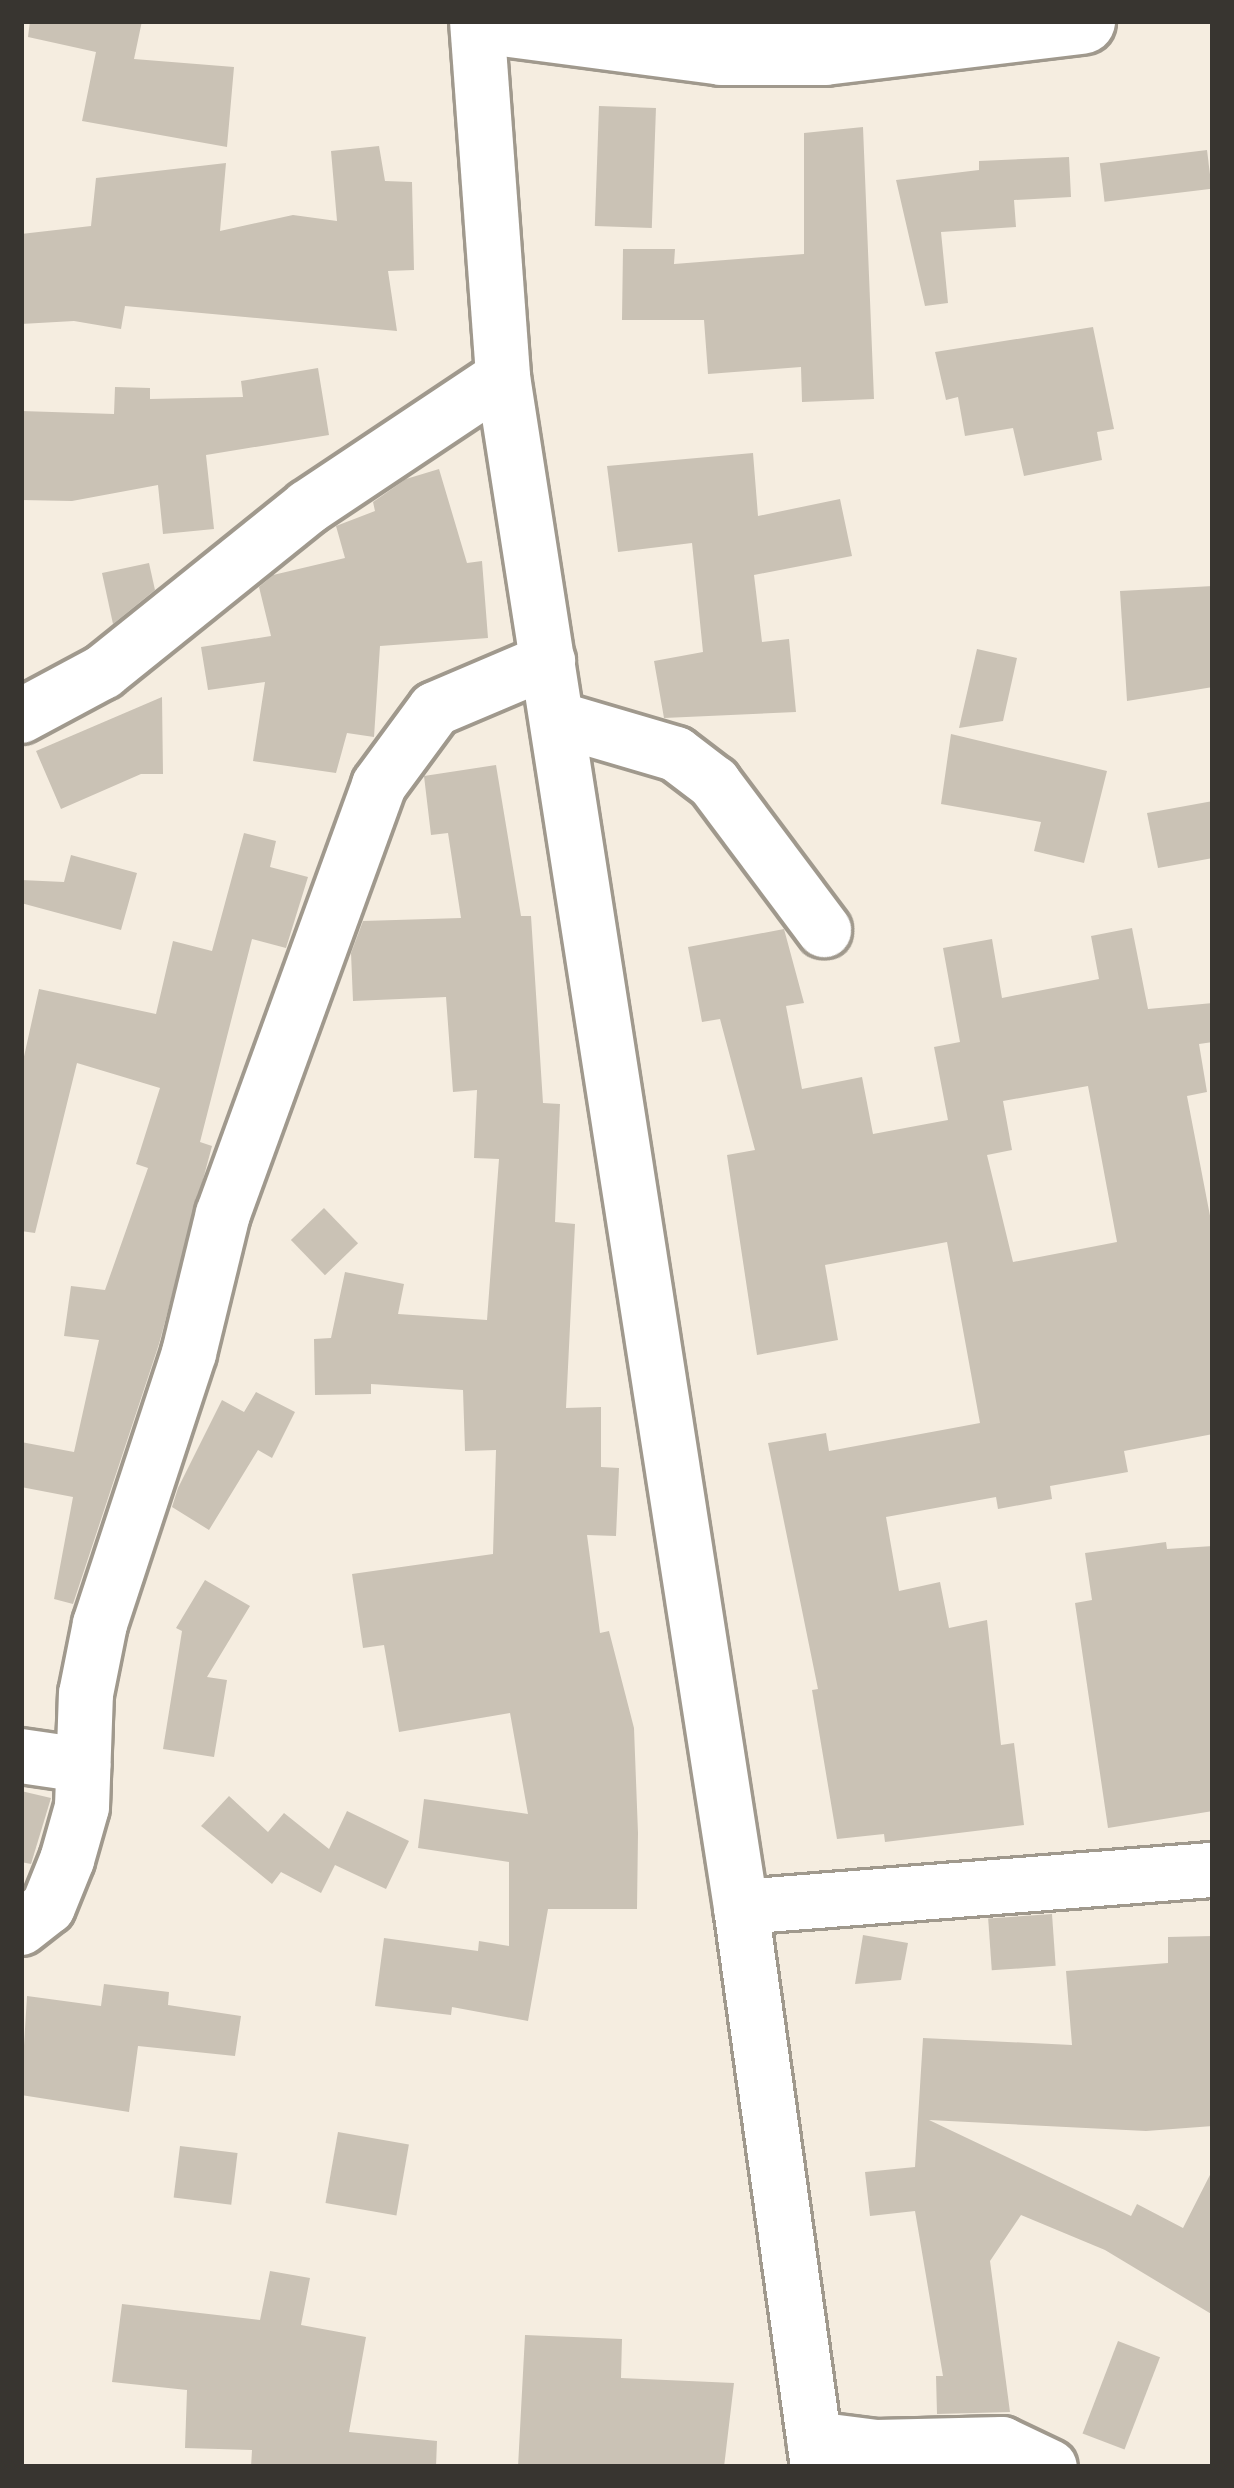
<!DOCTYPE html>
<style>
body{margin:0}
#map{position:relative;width:1234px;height:2488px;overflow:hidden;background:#f5ede0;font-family:Commissioner,sans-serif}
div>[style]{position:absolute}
.building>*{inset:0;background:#cac2b5;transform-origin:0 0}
.roads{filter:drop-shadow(3px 0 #a0998d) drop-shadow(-3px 0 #a0998d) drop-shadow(0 3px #a0998d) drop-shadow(0 -3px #a0998d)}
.minor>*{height:54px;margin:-27px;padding:0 27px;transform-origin:27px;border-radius:27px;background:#fff}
.highway>*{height:66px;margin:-33px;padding:0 33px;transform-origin:33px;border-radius:33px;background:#fff}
span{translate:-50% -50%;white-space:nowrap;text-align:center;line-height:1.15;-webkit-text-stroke:9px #fefbf6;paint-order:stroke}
.frame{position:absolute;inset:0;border:24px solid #383530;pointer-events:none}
</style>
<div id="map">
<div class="building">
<div style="clip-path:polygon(30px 21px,142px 21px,134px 59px,234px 67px,227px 147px,82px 121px,96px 52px,28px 37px)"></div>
<div style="left:599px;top:106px;width:57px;height:120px;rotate:2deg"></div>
<div style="clip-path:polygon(863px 127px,874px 399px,802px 402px,801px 367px,708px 374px,704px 320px,622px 320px,623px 249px,675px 249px,674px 264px,804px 254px,804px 133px)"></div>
<div style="clip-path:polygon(379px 146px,385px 181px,412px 182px,414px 270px,388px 271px,397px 331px,125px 306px,121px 329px,74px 321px,21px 324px,21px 234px,91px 226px,96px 178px,226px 163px,220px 231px,293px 215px,337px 221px,331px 151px)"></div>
<div style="left:1207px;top:150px;width:39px;height:108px;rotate:83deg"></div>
<div style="clip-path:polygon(1069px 157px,1071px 197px,1014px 200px,1016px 227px,941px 232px,948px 303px,925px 306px,896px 180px,979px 170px,979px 161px)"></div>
<div style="clip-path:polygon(1093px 327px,1114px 429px,1097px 432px,1102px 460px,1024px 476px,1013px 428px,965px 436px,958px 397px,946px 400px,935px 352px)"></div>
<div style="clip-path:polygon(318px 368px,329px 435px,206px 455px,214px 529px,163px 534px,158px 485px,72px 501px,21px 500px,21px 411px,114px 414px,115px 387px,150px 388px,150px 399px,243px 397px,241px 381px)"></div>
<div style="clip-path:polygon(753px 453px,758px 516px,840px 499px,852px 556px,754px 575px,762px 642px,789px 639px,796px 712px,664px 718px,654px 661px,703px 652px,692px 543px,618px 552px,607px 466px)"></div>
<div style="clip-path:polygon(439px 469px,467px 563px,482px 561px,488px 638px,380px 646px,374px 737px,347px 733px,336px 773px,253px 761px,265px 682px,208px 690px,201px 647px,271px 636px,259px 587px,273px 575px,345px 558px,336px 526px,375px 511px,373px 502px,406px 479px)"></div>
<div style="clip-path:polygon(149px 563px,155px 590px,113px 624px,102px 573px)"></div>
<div style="clip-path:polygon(1213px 586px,1213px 687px,1127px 701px,1120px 591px)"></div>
<div style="clip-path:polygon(977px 649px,1017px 658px,1003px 721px,959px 728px)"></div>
<div style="clip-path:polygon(162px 697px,163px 774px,141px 774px,61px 809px,36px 751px)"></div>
<div style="clip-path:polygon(951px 734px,1107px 771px,1084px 863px,1034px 851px,1041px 822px,941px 804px)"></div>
<div style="clip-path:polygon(496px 765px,521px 916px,531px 916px,543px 1103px,560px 1104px,555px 1222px,575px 1224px,566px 1408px,601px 1407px,601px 1467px,619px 1468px,616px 1536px,587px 1535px,600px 1633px,609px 1631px,634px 1728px,638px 1833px,637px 1909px,548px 1909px,528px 2021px,452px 2007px,451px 2015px,375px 2006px,384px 1938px,478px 1951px,479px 1941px,509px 1946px,509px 1862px,418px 1848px,424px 1799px,528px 1814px,510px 1713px,399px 1732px,384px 1645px,363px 1648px,352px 1574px,493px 1554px,496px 1450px,465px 1451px,463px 1390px,371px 1384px,371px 1394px,315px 1395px,314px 1339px,331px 1338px,345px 1272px,404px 1284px,398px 1314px,487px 1320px,499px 1159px,474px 1158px,477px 1090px,453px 1092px,446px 997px,353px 1001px,351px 953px,363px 921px,461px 918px,448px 833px,431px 835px,424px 776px)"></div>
<div style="clip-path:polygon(1213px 801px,1213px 858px,1158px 868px,1147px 813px)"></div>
<div style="clip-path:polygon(244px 833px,276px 841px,270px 867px,308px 877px,286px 948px,252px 939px,200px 1142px,212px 1146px,159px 1344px,73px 1604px,54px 1599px,73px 1497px,21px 1487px,21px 1442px,74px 1452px,99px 1340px,64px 1336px,71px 1286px,105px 1290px,148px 1168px,136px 1164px,160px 1088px,77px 1063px,35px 1233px,21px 1231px,21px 1070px,39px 989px,156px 1014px,173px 941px,212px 951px)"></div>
<div style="clip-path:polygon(71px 855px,137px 873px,121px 930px,21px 903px,21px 880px,64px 882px)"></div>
<div style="clip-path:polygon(evenodd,1132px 928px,1148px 1009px,1213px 1003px,1213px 1042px,1199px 1044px,1207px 1092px,1187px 1096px,1211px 1221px,1213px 1434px,1124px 1451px,1128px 1472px,1050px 1486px,1052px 1499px,998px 1509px,996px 1497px,886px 1517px,899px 1591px,940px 1582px,949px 1628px,987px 1620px,1001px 1745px,1014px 1743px,1024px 1825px,885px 1842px,884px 1834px,837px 1839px,812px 1690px,818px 1689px,768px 1443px,826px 1433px,829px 1451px,980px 1423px,947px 1242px,825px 1265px,838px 1340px,757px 1355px,727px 1155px,755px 1150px,720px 1019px,702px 1022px,688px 947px,784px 929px,804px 1003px,786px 1006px,802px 1089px,862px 1077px,873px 1134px,948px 1120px,934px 1047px,960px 1042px,943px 948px,992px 939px,1002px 998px,1099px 979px,1091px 936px,1132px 928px,1088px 1086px,1117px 1242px,1013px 1262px,987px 1155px,1012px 1150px,1003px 1101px,1088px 1086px)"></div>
<div style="left:324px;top:1208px;width:49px;height:46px;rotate:46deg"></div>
<div style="clip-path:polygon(256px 1392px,295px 1412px,272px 1458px,258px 1450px,209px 1530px,172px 1507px,178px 1488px,222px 1400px,244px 1412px)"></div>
<div style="clip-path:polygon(1166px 1542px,1167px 1549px,1213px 1546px,1213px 1811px,1108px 1828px,1075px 1603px,1092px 1600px,1085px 1553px)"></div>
<div style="clip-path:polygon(205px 1580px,250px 1606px,207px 1677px,227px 1680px,214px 1757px,163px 1749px,182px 1631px,176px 1628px)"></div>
<div style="clip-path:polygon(21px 1791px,51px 1798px,31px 1864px,21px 1862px)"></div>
<div style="clip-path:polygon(229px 1796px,268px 1832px,284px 1813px,329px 1849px,347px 1811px,409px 1841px,386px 1889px,335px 1865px,321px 1893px,281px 1872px,272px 1884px,201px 1826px)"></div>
<div style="left:1052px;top:1914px;width:52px;height:64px;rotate:86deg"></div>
<div style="clip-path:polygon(863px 1935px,908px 1943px,901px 1980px,855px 1984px)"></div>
<div style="clip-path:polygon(1213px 1936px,1213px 2126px,1146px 2131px,929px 2120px,1131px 2216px,1137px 2204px,1183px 2228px,1213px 2169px,1213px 2315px,1105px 2250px,1021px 2215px,990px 2261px,1010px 2412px,937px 2414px,936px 2376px,943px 2376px,915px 2211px,870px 2216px,865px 2172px,915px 2167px,923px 2038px,1072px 2045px,1066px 1971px,1168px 1963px,1168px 1937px)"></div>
<div style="clip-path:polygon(104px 1984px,169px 1992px,168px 2005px,241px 2016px,235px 2056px,138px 2046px,129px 2112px,21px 2095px,27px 1996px,101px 2006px)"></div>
<div style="left:338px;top:2132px;width:72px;height:72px;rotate:10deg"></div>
<div style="left:180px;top:2146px;width:58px;height:52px;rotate:7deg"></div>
<div style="clip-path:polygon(270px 2271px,310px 2278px,301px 2325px,366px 2337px,349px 2432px,437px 2441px,436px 2467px,251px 2467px,252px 2450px,185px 2448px,187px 2390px,112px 2382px,122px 2304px,260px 2320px)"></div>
<div style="clip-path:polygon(525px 2335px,622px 2339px,621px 2378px,734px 2383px,724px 2467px,518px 2467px)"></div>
<div style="left:1118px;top:2341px;width:45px;height:99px;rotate:21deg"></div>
</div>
<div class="roads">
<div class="minor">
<div style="left:477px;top:21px;width:357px;rotate:85.8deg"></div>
<div style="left:503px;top:377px;width:1548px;rotate:81.16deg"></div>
<div style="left:741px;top:1907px;width:565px;rotate:82.17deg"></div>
<div style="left:21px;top:716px;width:93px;rotate:-28.2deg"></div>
<div style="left:103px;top:672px;width:263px;rotate:-38.8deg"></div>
<div style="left:308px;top:507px;width:234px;rotate:-33.7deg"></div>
<div style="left:557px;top:719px;width:124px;rotate:16.4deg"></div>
<div style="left:676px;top:754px;width:48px;rotate:37.3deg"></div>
<div style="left:714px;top:783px;width:184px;rotate:53.2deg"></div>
<div style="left:21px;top:1756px;width:63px;rotate:8.3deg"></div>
<div style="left:741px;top:1907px;width:473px;rotate:-4.5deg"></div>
<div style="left:21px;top:1928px;width:34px;rotate:-38deg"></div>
<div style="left:48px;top:1907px;width:51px;rotate:-68deg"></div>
<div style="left:67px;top:1860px;width:55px;rotate:-74.2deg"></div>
<div style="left:82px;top:1807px;width:113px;rotate:-88deg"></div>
<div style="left:86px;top:1694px;width:71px;rotate:-78.7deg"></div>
<div style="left:100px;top:1624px;width:285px;rotate:-71.8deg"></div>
<div style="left:189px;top:1353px;width:143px;rotate:-76.3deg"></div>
<div style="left:223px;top:1214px;width:456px;rotate:-70deg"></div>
<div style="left:379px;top:785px;width:94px;rotate:-53.6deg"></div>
<div style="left:435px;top:709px;width:123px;rotate:-23deg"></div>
<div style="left:814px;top:2439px;width:63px;rotate:7.4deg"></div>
<div style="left:876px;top:2447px;width:126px;rotate:-1.4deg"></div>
<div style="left:1002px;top:2444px;width:53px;rotate:25.6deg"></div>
</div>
<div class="highway">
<div style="left:488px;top:21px;width:236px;rotate:7.5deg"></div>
<div style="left:722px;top:52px;width:102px"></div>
<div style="left:824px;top:52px;width:260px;rotate:-6.9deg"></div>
</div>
</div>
<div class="frame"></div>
</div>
